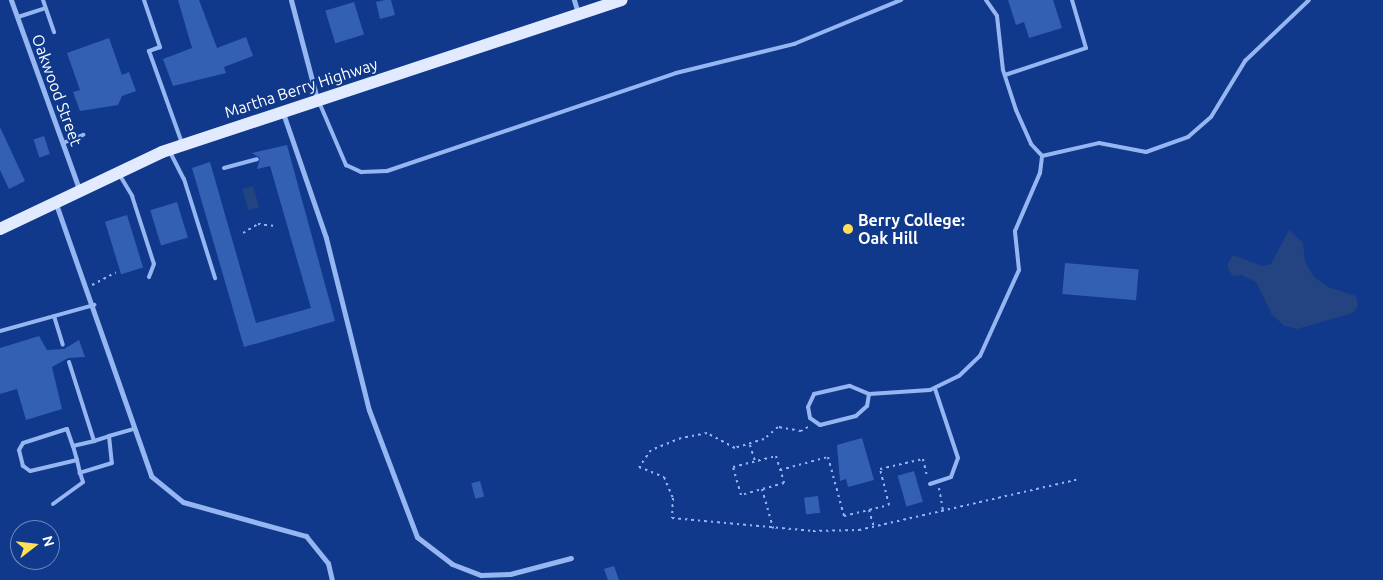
<!DOCTYPE html>
<style>
body{margin:0}
#map{position:relative;width:1383px;height:580px;overflow:hidden;background:#10398b;font-family:Ubuntu,sans-serif}
div>[style]{position:absolute}
.water>*{inset:0;background:#244481;transform-origin:0 0}
.building>*{inset:0;background:#3460b3;transform-origin:0 0}
.path>*{height:2px;margin-top:-1px;transform-origin:0;background:repeating-linear-gradient(90deg,#96b6f2 0 2.5px,transparent 0 6.5px)}
.lane>*{height:4px;margin:-2px;padding:0 2px;transform-origin:2px;border-radius:2px;background:#96b6f2}
.street>*{height:5px;margin:-2.5px;padding:0 2.5px;transform-origin:2.5px;border-radius:2.5px;background:#96b6f2}
.primary>*{height:12px;margin:-6px;padding:0 6px;transform-origin:6px;border-radius:6px;background:#e1eaff}
.dots>*{width:14px;height:14px;translate:-50% -50%;box-sizing:border-box;border:2px solid #10398b;border-radius:50%}
span{translate:-50% -50%;white-space:nowrap;text-align:center;line-height:1.15;-webkit-text-stroke:4px #10398b;paint-order:stroke}
.street-label{font-size:16px;color:#fff}
.poi-label{font-size:16px;color:#fff;font-weight:700}
.left{translate:0 -50%;text-align:left}
.north{position:absolute;left:10px;top:520px;width:50px;height:50px;box-sizing:border-box;background:#10398b;border:1px solid #7088b9;border-radius:50%;rotate:74deg;font-size:14px;font-weight:700;line-height:20px;text-align:center;color:#fff}
.north::after{content:'';display:block;margin:auto;width:18px;height:22px;background:#ffdf57;clip-path:polygon(50% 0,100% 100%,50% 72%,0 100%)}
</style>
<div id="map">
<div class="water">
<div style="left:253px;top:186px;width:22px;height:11px;rotate:74deg"></div>
<div style="clip-path:polygon(1289px 230px,1303px 243px,1305px 262px,1314px 277px,1328px 287px,1356px 296px,1358px 306px,1353px 313px,1297px 329px,1285px 326px,1272px 315px,1256px 282px,1241px 275px,1232px 276px,1227px 265px,1233px 255px,1262px 266px,1271px 264px)"></div>
</div>
<div class="building">
<div style="clip-path:polygon(178px 0,199px 0,217px 48px,246px 37px,253px 56px,224px 67px,226px 73px,173px 86px,163px 59px,192px 48px)"></div>
<div style="clip-path:polygon(385px 0,391px 0,395px 15px,380px 19px,376px 2px)"></div>
<div style="clip-path:polygon(1008px 0,1053px 0,1062px 28px,1029px 38px,1024px 22px,1016px 25px)"></div>
<div style="left:354px;top:2px;width:34px;height:30px;rotate:73deg"></div>
<div style="clip-path:polygon(109px 38px,122px 75px,129px 72px,136px 91px,122px 96px,118px 105px,80px 111px,73px 92px,80px 90px,67px 53px)"></div>
<div style="clip-path:polygon(0 127px,25px 181px,9px 189px,0 170px)"></div>
<div style="left:44px;top:136px;width:19px;height:11px;rotate:72deg"></div>
<div style="clip-path:polygon(287px 145px,335px 321px,244px 347px,192px 168px,210px 162px,256px 323px,311px 308px,270px 166px,257px 169px,260px 158px,252px 153px)"></div>
<div style="left:177px;top:202px;width:37px;height:28px;rotate:73deg"></div>
<div style="left:127px;top:215px;width:55px;height:23px;rotate:73deg"></div>
<div style="left:1065px;top:263px;width:74px;height:31px;rotate:5deg"></div>
<div style="clip-path:polygon(39px 336px,47px 350px,64px 349px,79px 340px,85px 357px,68px 358px,52px 367px,62px 409px,26px 420px,17px 389px,0 394px,0 348px)"></div>
<div style="clip-path:polygon(862px 438px,874px 480px,848px 487px,846px 479px,840px 481px,837px 445px)"></div>
<div style="left:914px;top:471px;width:32px;height:17px;rotate:74deg"></div>
<div style="left:480px;top:481px;width:16px;height:9px;rotate:75deg"></div>
<div style="left:818px;top:496px;width:17px;height:14px;rotate:83deg"></div>
<div style="clip-path:polygon(614px 566px,619px 580px,608px 580px,604px 569px)"></div>
</div>
<div class="path">
<div style="left:243px;top:233px;width:17px;rotate:-31deg"></div>
<div style="left:258px;top:224px;width:17px;rotate:7deg"></div>
<div style="left:92px;top:285px;width:27px;rotate:-28deg"></div>
<div style="left:808px;top:427px;width:8px;rotate:150deg"></div>
<div style="left:801px;top:431px;width:23px;rotate:-170deg"></div>
<div style="left:778px;top:427px;width:18px;rotate:139deg"></div>
<div style="left:764px;top:439px;width:30px;rotate:163deg"></div>
<div style="left:735px;top:448px;width:32px;rotate:-152deg"></div>
<div style="left:707px;top:433px;width:26px;rotate:169deg"></div>
<div style="left:681px;top:438px;width:32px;rotate:158deg"></div>
<div style="left:651px;top:450px;width:21px;rotate:125deg"></div>
<div style="left:639px;top:467px;width:27px;rotate:22deg"></div>
<div style="left:664px;top:477px;width:23px;rotate:67deg"></div>
<div style="left:673px;top:498px;width:20px;rotate:93deg"></div>
<div style="left:672px;top:518px;width:142px;rotate:5.3deg"></div>
<div style="left:813px;top:531px;width:46px;rotate:-1.2deg"></div>
<div style="left:859px;top:530px;width:223px;rotate:-13deg"></div>
<div style="left:750px;top:445px;width:17px;rotate:73deg"></div>
<div style="left:776px;top:456px;width:28px;rotate:73deg"></div>
<div style="left:784px;top:483px;width:45px;rotate:164.4deg"></div>
<div style="left:741px;top:495px;width:29px;rotate:-106deg"></div>
<div style="left:733px;top:467px;width:44px;rotate:-14.3deg"></div>
<div style="left:780px;top:470px;width:50px;rotate:-15.2deg"></div>
<div style="left:828px;top:457px;width:61px;rotate:74.8deg"></div>
<div style="left:844px;top:516px;width:46px;rotate:-13.7deg"></div>
<div style="left:889px;top:505px;width:37px;rotate:-104deg"></div>
<div style="left:880px;top:469px;width:44px;rotate:-13.1deg"></div>
<div style="left:923px;top:459px;width:17px;rotate:77deg"></div>
<div style="left:939px;top:488px;width:22px;rotate:80deg"></div>
<div style="left:762px;top:489px;width:41px;rotate:74.2deg"></div>
<div style="left:869px;top:510px;width:18px;rotate:74deg"></div>
</div>
<div class="lane">
<div style="left:43px;top:0;width:34px;rotate:71deg"></div>
<div style="left:144px;top:0;width:50px;rotate:71.2deg"></div>
<div style="left:160px;top:47px;width:12px;rotate:160deg"></div>
<div style="left:149px;top:51px;width:98px;rotate:70.3deg"></div>
<div style="left:986px;top:0;width:19px;rotate:55deg"></div>
<div style="left:997px;top:16px;width:54px;rotate:83.7deg"></div>
<div style="left:1003px;top:70px;width:42px;rotate:72deg"></div>
<div style="left:1016px;top:110px;width:37px;rotate:66deg"></div>
<div style="left:1031px;top:144px;width:16px;rotate:47deg"></div>
<div style="left:1042px;top:156px;width:58px;rotate:-12.8deg"></div>
<div style="left:1099px;top:143px;width:48px;rotate:10.8deg"></div>
<div style="left:1146px;top:152px;width:45px;rotate:-19.7deg"></div>
<div style="left:1188px;top:137px;width:30px;rotate:-41deg"></div>
<div style="left:1211px;top:117px;width:66px;rotate:-58.7deg"></div>
<div style="left:1245px;top:61px;width:88px;rotate:-43.6deg"></div>
<div style="left:18px;top:17px;width:28px;rotate:-18deg"></div>
<div style="left:1005px;top:75px;width:85px;rotate:-18.4deg"></div>
<div style="left:1086px;top:48px;width:50px;rotate:-106.3deg"></div>
<div style="left:319px;top:102px;width:69px;rotate:66.8deg"></div>
<div style="left:346px;top:165px;width:17px;rotate:25deg"></div>
<div style="left:361px;top:172px;width:26px;rotate:-2deg"></div>
<div style="left:387px;top:171px;width:305px;rotate:-18.7deg"></div>
<div style="left:676px;top:73px;width:122px;rotate:-13.8deg"></div>
<div style="left:794px;top:44px;width:116px;rotate:-22.4deg"></div>
<div style="left:63px;top:143px;width:22px;rotate:-22deg"></div>
<div style="left:170px;top:152px;width:30px;rotate:63deg"></div>
<div style="left:184px;top:179px;width:104px;rotate:72.6deg"></div>
<div style="left:224px;top:168px;width:34px;rotate:-15deg"></div>
<div style="left:119px;top:174px;width:26px;rotate:59deg"></div>
<div style="left:132px;top:196px;width:71px;rotate:72.1deg"></div>
<div style="left:154px;top:264px;width:14px;rotate:111deg"></div>
<div style="left:54px;top:316px;width:30px;rotate:73deg"></div>
<div style="left:0;top:331px;width:98px;rotate:-15.5deg"></div>
<div style="left:69px;top:362px;width:83px;rotate:72.4deg"></div>
<div style="left:869px;top:394px;width:12px;rotate:99deg"></div>
<div style="left:867px;top:406px;width:15px;rotate:138deg"></div>
<div style="left:856px;top:416px;width:37px;rotate:166deg"></div>
<div style="left:820px;top:425px;width:12px;rotate:-145deg"></div>
<div style="left:810px;top:418px;width:11px;rotate:-100deg"></div>
<div style="left:808px;top:407px;width:14px;rotate:-65deg"></div>
<div style="left:814px;top:394px;width:37px;rotate:-13deg"></div>
<div style="left:850px;top:386px;width:21px;rotate:23deg"></div>
<div style="left:869px;top:394px;width:61px;rotate:-3.8deg"></div>
<div style="left:930px;top:390px;width:32px;rotate:-26deg"></div>
<div style="left:959px;top:376px;width:29px;rotate:-44deg"></div>
<div style="left:980px;top:356px;width:94px;rotate:-65.6deg"></div>
<div style="left:1019px;top:270px;width:39px;rotate:-96deg"></div>
<div style="left:1015px;top:231px;width:63px;rotate:-66.7deg"></div>
<div style="left:1040px;top:173px;width:17px;rotate:-83deg"></div>
<div style="left:109px;top:436px;width:27px;rotate:84deg"></div>
<div style="left:112px;top:463px;width:34px;rotate:163deg"></div>
<div style="left:80px;top:473px;width:13px;rotate:-103deg"></div>
<div style="left:77px;top:460px;width:48px;rotate:166.8deg"></div>
<div style="left:30px;top:471px;width:9px;rotate:-144deg"></div>
<div style="left:23px;top:466px;width:16px;rotate:-104deg"></div>
<div style="left:19px;top:450px;width:8px;rotate:-60deg"></div>
<div style="left:23px;top:443px;width:46px;rotate:-17.7deg"></div>
<div style="left:67px;top:429px;width:18px;rotate:71deg"></div>
<div style="left:73px;top:446px;width:22px;rotate:-13deg"></div>
<div style="left:94px;top:441px;width:16px;rotate:-18deg"></div>
<div style="left:109px;top:436px;width:25px;rotate:-16deg"></div>
<div style="left:73px;top:446px;width:15px;rotate:74deg"></div>
<div style="left:930px;top:484px;width:22px;rotate:-18deg"></div>
<div style="left:951px;top:477px;width:20px;rotate:-70deg"></div>
<div style="left:958px;top:458px;width:73px;rotate:-108.4deg"></div>
<div style="left:53px;top:504px;width:37px;rotate:-36deg"></div>
<div style="left:83px;top:482px;width:9px;rotate:-108deg"></div>
</div>
<div class="street">
<div style="left:11px;top:0;width:201px;rotate:70.2deg"></div>
<div style="left:291px;top:0;width:102px;rotate:75.3deg"></div>
<div style="left:574px;top:0;width:14px;rotate:73deg"></div>
<div style="left:283px;top:113px;width:132px;rotate:71deg"></div>
<div style="left:326px;top:238px;width:177px;rotate:76deg"></div>
<div style="left:369px;top:410px;width:136px;rotate:69.3deg"></div>
<div style="left:417px;top:537px;width:44px;rotate:37.6deg"></div>
<div style="left:452px;top:564px;width:31px;rotate:21deg"></div>
<div style="left:481px;top:575px;width:29px;rotate:-2deg"></div>
<div style="left:510px;top:574px;width:63px;rotate:-14.7deg"></div>
<div style="left:56px;top:204px;width:288px;rotate:70.7deg"></div>
<div style="left:151px;top:476px;width:41px;rotate:39.1deg"></div>
<div style="left:183px;top:502px;width:128px;rotate:15.5deg"></div>
<div style="left:306px;top:536px;width:35px;rotate:51deg"></div>
<div style="left:328px;top:563px;width:17px;rotate:77deg"></div>
</div>
<div class="primary">
<div style="left:0;top:229px;width:179px;rotate:-25.4deg"></div>
<div style="left:162px;top:152px;width:484px;rotate:-18.3deg"></div>
</div>
<div class="dots">
<div style="left:848px;top:229px;background:#ffdf57"></div>
</div>
<div class="street-label">
<span style="left:301px;top:88px;rotate:-18deg">Martha Berry Highway</span>
<span style="left:57px;top:90px;rotate:70deg">Oakwood Street</span>
</div>
<div class="poi-label">
<span class="left" style="left:858px;top:229px">Berry College:<br>Oak Hill</span>
</div>
<div class="north">N</div>
</div>
